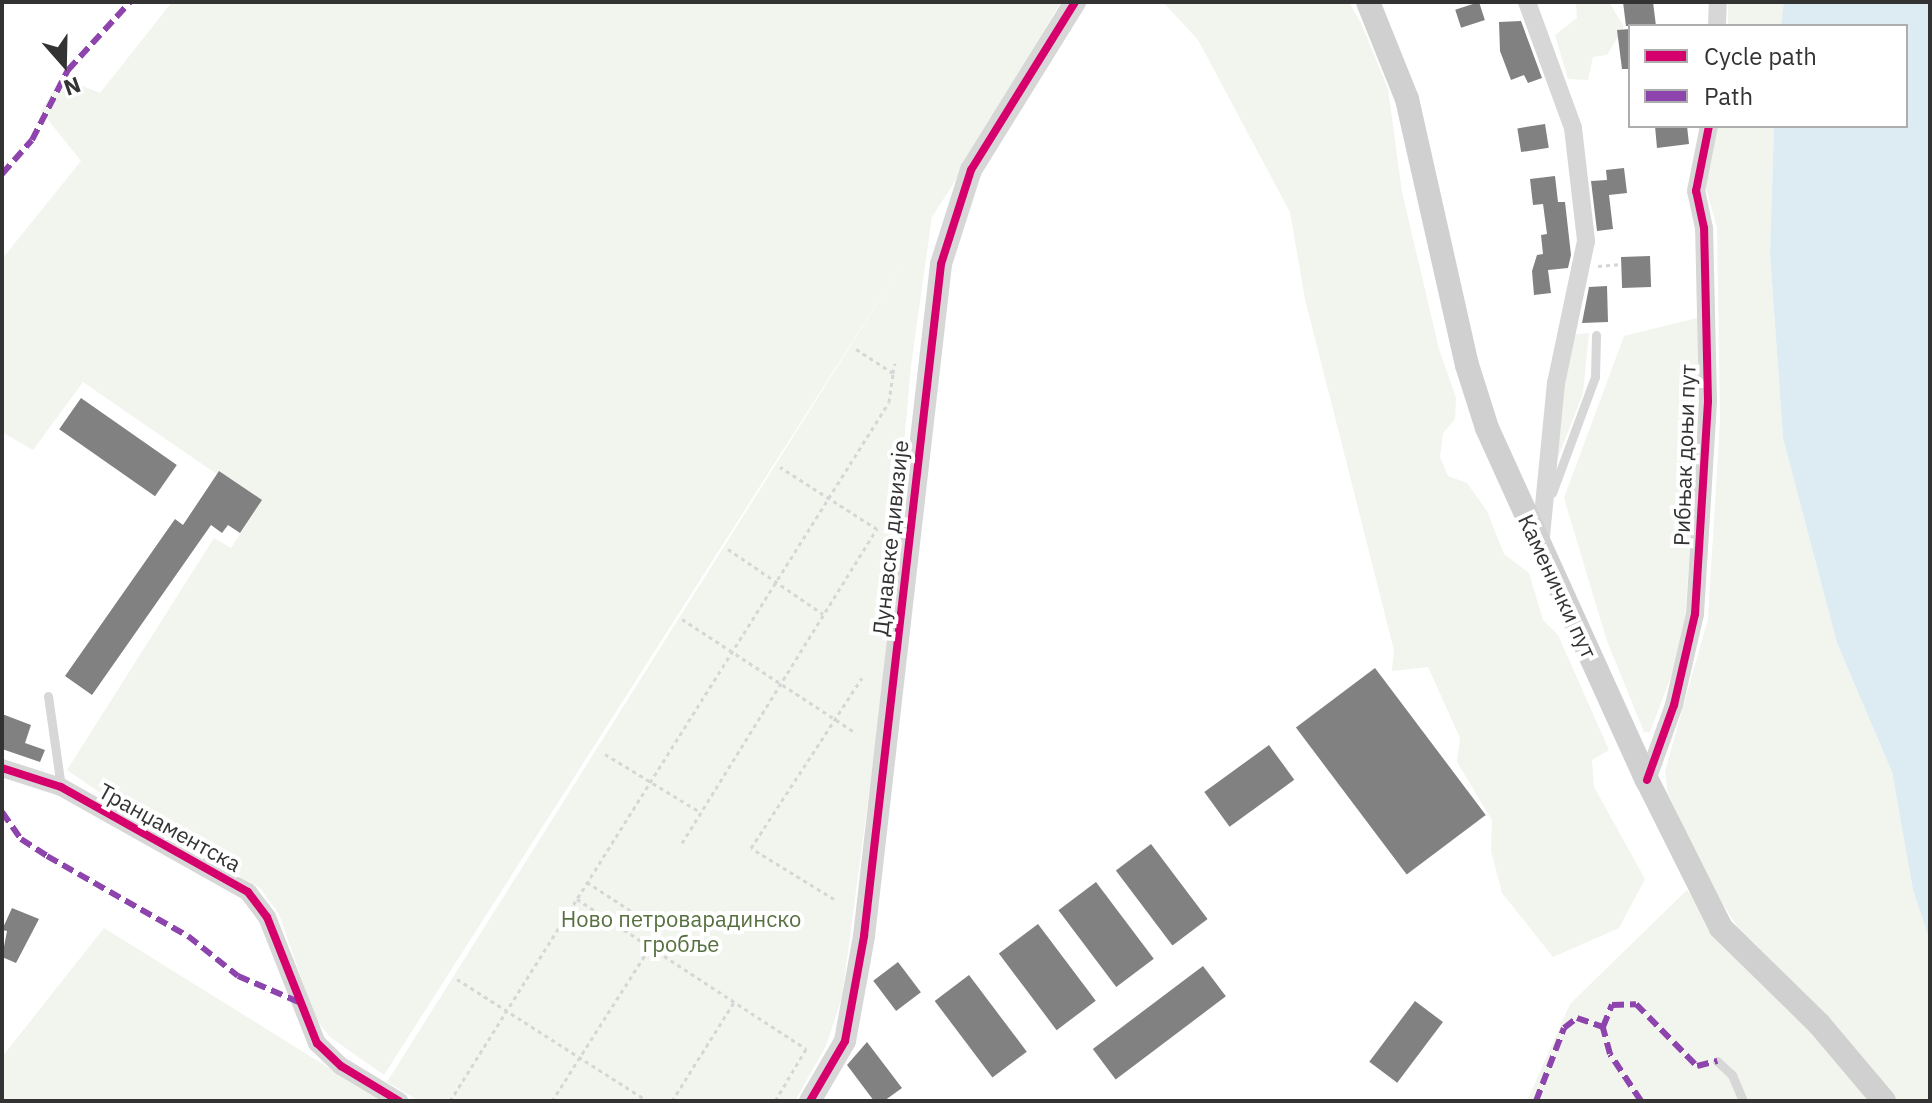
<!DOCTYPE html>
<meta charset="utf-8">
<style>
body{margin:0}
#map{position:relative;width:1932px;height:1103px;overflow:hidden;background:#fff;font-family:"IBM Plex Sans",sans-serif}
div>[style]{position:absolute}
.green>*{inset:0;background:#f1f5ed;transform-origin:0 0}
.water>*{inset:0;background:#ddebf3}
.building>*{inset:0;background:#818181;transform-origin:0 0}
.path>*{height:3px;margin-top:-1.5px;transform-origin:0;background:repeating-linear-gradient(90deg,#d6d6d6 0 4px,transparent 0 8px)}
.service>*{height:9px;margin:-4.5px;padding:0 4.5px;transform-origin:4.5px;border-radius:4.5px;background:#d7d7d7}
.minor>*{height:18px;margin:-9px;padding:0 9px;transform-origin:9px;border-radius:9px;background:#d7d7d7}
.tertiary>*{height:22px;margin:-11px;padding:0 11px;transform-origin:11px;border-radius:11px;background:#d7d7d7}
.secondary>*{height:24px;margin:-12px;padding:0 12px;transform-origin:12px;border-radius:12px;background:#d0d0d0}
.quiet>*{height:6px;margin-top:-3px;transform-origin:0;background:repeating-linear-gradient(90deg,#8e44ad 0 12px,transparent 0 18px)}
.cycleway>*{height:8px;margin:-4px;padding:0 4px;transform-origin:4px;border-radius:4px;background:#d6006c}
span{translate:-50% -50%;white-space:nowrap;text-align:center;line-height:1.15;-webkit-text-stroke:8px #fff;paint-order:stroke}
.street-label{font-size:22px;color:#333}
.park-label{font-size:22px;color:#56703f}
.frame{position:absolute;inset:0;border:4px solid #333;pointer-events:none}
.legend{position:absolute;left:1628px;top:24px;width:280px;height:104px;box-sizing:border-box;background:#fff;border:2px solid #adadad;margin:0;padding:10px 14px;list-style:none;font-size:24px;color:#333}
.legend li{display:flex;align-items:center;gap:16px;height:40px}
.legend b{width:40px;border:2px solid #adadad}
.north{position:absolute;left:24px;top:24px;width:80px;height:80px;-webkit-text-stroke:6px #fff;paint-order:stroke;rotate:160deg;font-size:22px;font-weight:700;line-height:32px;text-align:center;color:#333}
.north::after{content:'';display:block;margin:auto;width:28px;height:36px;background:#333;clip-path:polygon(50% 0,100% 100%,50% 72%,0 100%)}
</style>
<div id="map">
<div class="green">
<div style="clip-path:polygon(172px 2px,1061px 2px,969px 159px,384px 1075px,330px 1037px,316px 1020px,279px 914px,260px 888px,131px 814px,67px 770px,214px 538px,231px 548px,260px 504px,83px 382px,33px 450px,2px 432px,2px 259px,81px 161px,41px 111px,61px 77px,100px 93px)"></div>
<div style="clip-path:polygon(1163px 2px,1349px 2px,1361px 23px,1388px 89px,1402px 192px,1439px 349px,1456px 398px,1455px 419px,1443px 433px,1440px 457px,1448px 476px,1467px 483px,1487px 511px,1504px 554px,1529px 573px,1543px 620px,1558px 635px,1609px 750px,1592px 760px,1594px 787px,1645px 879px,1619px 928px,1553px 957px,1502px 893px,1491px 851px,1492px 820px,1457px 762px,1460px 738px,1428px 667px,1392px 671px,1394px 650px,1305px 299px,1290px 212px,1198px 40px)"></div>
<div style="clip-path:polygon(1576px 2px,1609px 2px,1624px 27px,1607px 55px,1593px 57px,1588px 80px,1568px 79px,1555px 35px,1577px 18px)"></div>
<div style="left:1728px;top:2px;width:56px;height:24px"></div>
<div style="clip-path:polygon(1718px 126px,1774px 126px,1770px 254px,1783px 438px,1837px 643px,1892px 772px,1913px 890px,1930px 941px,1930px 1101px,1899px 1101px,1826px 1016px,1748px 943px,1711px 886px,1668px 794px,1665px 771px,1708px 619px,1720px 420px,1717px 228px,1705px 184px)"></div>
<div style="clip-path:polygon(932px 216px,911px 366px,881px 703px,842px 997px,826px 1046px,795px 1101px,419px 1101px,387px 1082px)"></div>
<div style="clip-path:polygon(1705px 316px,1685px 620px,1675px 666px,1650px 732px,1644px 732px,1607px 641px,1564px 498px,1624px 336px)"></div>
<div style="clip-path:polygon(1589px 333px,1583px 393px,1554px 468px,1570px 335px)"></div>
<div style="clip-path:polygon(1687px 890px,1812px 1026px,1873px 1101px,1527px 1101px,1570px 1004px)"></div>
<div style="clip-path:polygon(104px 928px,382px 1101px,2px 1101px,2px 1057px)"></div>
</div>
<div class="water">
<div style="clip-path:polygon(1784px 2px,1930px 2px,1930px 941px,1913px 890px,1892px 772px,1837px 643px,1783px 438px,1770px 254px,1774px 126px,1906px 126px,1906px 26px,1781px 26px)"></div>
</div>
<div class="building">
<div style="left:1479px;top:2px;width:19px;height:25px;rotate:72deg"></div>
<div style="clip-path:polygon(1623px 2px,1653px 2px,1656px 26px,1626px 26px)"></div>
<div style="clip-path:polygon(1521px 21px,1542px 78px,1528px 83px,1524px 75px,1511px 80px,1500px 51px,1499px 22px)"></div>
<div style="clip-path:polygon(1630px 29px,1630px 69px,1622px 69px,1617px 30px)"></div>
<div style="left:1545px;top:124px;width:24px;height:28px;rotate:81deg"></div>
<div style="clip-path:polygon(1655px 126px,1687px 126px,1689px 144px,1657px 148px)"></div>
<div style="clip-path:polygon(1624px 168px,1627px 193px,1609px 195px,1613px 229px,1597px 231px,1591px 181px,1607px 180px,1606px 170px)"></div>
<div style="clip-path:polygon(1555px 176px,1558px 202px,1565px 202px,1571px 255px,1568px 268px,1548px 270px,1551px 293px,1534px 295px,1532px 271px,1537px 255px,1543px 254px,1541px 235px,1547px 234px,1543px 204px,1533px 205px,1530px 179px)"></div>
<div style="left:1650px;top:256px;width:31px;height:29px;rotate:88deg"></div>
<div style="clip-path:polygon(1607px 286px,1608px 322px,1582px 323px,1589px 287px)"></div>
<div style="left:81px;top:398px;width:117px;height:38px;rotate:35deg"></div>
<div style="clip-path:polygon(219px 471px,262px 500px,240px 533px,228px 525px,222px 533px,211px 525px,92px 695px,65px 676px,175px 519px,183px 525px)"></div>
<div style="left:1375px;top:668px;width:184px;height:99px;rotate:53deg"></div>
<div style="clip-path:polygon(2px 714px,31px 725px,25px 743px,45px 750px,40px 762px,2px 749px)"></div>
<div style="left:1269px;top:745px;width:43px;height:80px;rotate:54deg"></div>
<div style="left:1151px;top:844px;width:94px;height:44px;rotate:53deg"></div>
<div style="left:1096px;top:882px;width:96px;height:47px;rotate:53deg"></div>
<div style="clip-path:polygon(12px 908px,39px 919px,16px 963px,2px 957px,7px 931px,2px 930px)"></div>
<div style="left:1038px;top:924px;width:96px;height:49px;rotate:53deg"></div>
<div style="left:898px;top:962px;width:38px;height:31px;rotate:53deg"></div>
<div style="left:1203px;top:966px;width:38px;height:138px;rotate:53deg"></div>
<div style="left:969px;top:975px;width:96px;height:43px;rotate:53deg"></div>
<div style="left:1415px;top:1001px;width:35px;height:76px;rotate:37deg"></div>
<div style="clip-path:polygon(867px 1042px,902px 1088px,884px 1101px,874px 1101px,847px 1065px)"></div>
</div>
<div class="path">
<div style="left:1598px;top:266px;width:24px;rotate:-5deg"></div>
<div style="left:893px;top:373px;width:10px;rotate:-79deg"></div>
<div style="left:728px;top:549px;width:115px;rotate:34.4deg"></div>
<div style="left:682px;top:619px;width:208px;rotate:33.2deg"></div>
<div style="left:605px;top:754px;width:111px;rotate:31.4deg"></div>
<div style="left:682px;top:843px;width:370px;rotate:-58.2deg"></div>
<div style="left:877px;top:529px;width:115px;rotate:-147.4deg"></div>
<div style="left:587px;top:882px;width:60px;rotate:33.4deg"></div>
<div style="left:577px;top:899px;width:274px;rotate:33.2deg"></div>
<div style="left:806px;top:1049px;width:61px;rotate:120.8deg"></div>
<div style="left:834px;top:899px;width:97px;rotate:-148.4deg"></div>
<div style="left:751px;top:848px;width:203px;rotate:-56.9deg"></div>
<div style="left:457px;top:979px;width:227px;rotate:32.6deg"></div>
<div style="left:450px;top:1101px;width:825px;rotate:-57.87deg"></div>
<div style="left:889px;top:402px;width:29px;rotate:-82deg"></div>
<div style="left:893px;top:373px;width:44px;rotate:-147deg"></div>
<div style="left:552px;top:1101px;width:183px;rotate:-57.5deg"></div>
<div style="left:672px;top:1101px;width:117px;rotate:-57.9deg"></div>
</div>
<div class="service">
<div style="left:1552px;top:493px;width:124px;rotate:-69.7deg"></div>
<div style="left:1595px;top:377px;width:42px;rotate:-88.6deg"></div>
<div style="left:48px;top:696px;width:92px;rotate:81.9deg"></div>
<div style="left:1717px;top:1061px;width:21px;rotate:43deg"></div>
<div style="left:1732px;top:1075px;width:28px;rotate:67deg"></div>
</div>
<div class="minor">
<div style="left:1527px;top:2px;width:134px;rotate:69.9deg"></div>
<div style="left:1573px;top:128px;width:114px;rotate:83.4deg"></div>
<div style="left:1586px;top:241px;width:145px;rotate:101.9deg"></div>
<div style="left:1556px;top:383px;width:165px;rotate:95.6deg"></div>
<div style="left:1717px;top:26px;width:24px;rotate:-88deg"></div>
<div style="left:2px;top:768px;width:62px;rotate:17.9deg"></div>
<div style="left:61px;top:787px;width:214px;rotate:29.3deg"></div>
<div style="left:248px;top:892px;width:31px;rotate:53deg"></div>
<div style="left:267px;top:917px;width:136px;rotate:68.4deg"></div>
<div style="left:317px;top:1043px;width:33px;rotate:44deg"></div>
<div style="left:341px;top:1066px;width:68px;rotate:31.1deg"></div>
<div style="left:1647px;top:780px;width:80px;rotate:-70.2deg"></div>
<div style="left:1674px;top:705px;width:93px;rotate:-77deg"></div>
<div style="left:1695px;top:614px;width:213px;rotate:-86.5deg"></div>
<div style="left:1708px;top:401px;width:173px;rotate:-91.3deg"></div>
<div style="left:1704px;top:228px;width:38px;rotate:-102deg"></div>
<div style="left:1696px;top:191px;width:66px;rotate:-78.7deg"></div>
</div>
<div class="tertiary">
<div style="left:810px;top:1101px;width:69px;rotate:-59.7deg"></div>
<div style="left:845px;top:1041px;width:107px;rotate:-79.7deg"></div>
<div style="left:864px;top:936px;width:676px;rotate:-83.46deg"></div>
<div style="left:941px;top:264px;width:99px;rotate:-72.3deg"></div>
<div style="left:971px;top:170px;width:198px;rotate:-58.2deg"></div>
</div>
<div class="secondary">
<div style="left:1368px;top:2px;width:105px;rotate:68.1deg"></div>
<div style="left:1407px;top:99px;width:273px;rotate:77.3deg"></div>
<div style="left:1467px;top:365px;width:66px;rotate:72.4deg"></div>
<div style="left:1487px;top:428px;width:387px;rotate:65.6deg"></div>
<div style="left:1647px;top:780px;width:165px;rotate:63.4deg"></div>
<div style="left:1721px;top:928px;width:137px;rotate:44.4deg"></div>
<div style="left:1819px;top:1024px;width:101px;rotate:49.8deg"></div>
</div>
<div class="quiet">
<div style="left:2px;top:174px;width:45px;rotate:-48.6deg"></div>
<div style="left:32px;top:140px;width:79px;rotate:-62.8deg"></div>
<div style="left:68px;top:70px;width:92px;rotate:-47.6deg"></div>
<div style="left:2px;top:812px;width:33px;rotate:55deg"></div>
<div style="left:21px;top:839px;width:31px;rotate:33deg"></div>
<div style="left:47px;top:856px;width:162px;rotate:29.6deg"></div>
<div style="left:188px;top:936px;width:64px;rotate:38.7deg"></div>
<div style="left:238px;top:976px;width:66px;rotate:23.1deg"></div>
<div style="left:1536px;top:1101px;width:78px;rotate:-69deg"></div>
<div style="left:1564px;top:1028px;width:16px;rotate:-38deg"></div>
<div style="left:1577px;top:1018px;width:28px;rotate:19deg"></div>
<div style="left:1641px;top:1101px;width:56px;rotate:-123.4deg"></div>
<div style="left:1610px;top:1054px;width:28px;rotate:-105deg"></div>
<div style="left:1603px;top:1027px;width:24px;rotate:-68deg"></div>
<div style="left:1612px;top:1005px;width:24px;rotate:-2deg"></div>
<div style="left:1636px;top:1004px;width:87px;rotate:45.5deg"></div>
<div style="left:1697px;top:1066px;width:21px;rotate:-14deg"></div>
</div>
<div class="cycleway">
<div style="left:2px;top:768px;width:62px;rotate:17.9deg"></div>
<div style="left:61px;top:787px;width:214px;rotate:29.3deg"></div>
<div style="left:248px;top:892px;width:31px;rotate:53deg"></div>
<div style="left:267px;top:917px;width:136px;rotate:68.4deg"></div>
<div style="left:317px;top:1043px;width:33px;rotate:44deg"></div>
<div style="left:341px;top:1066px;width:68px;rotate:31.1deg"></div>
<div style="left:1647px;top:780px;width:80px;rotate:-70.2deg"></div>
<div style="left:1674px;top:705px;width:93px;rotate:-77deg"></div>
<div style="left:1695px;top:614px;width:213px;rotate:-86.5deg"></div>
<div style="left:1708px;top:401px;width:173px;rotate:-91.3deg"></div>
<div style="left:1704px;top:228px;width:38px;rotate:-102deg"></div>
<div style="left:1696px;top:191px;width:66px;rotate:-78.7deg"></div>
<div style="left:810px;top:1101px;width:69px;rotate:-59.7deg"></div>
<div style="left:845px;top:1041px;width:107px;rotate:-79.7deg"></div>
<div style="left:864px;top:936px;width:676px;rotate:-83.46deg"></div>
<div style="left:941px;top:264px;width:99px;rotate:-72.3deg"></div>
<div style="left:971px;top:170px;width:198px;rotate:-58.2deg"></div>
</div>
<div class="street-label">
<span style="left:1684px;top:455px;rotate:-88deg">Рибњак доњи пут</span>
<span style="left:890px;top:538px;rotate:-84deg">Дунавске дивизије</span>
<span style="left:1558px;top:586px;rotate:65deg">Каменички пут</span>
<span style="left:170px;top:827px;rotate:29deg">Транџаментска</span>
</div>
<div class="park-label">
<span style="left:681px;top:931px">Ново петроварадинско<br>гробље</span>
</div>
<div class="frame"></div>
<ul class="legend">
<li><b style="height:10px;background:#d6006c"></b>Cycle path</li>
<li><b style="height:10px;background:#8e44ad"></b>Path</li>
</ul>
<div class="north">N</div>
</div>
